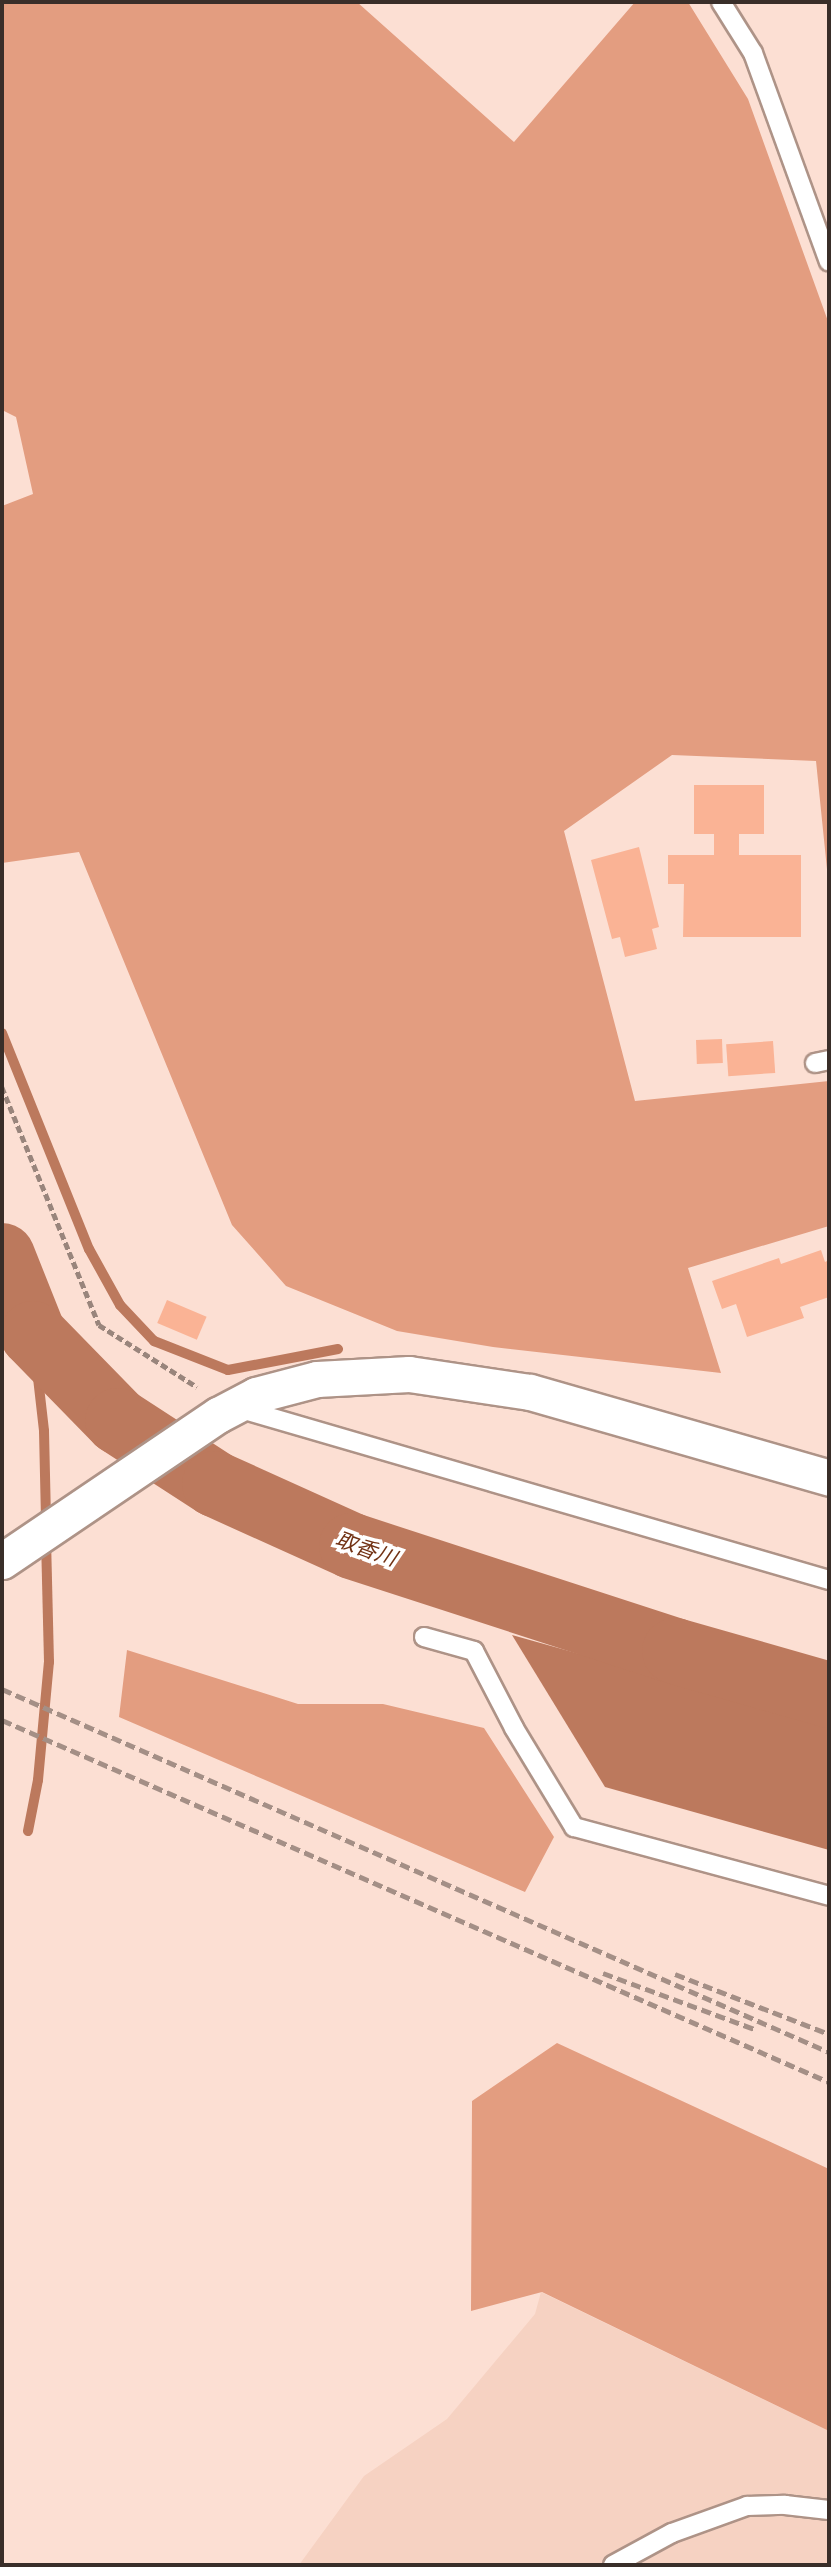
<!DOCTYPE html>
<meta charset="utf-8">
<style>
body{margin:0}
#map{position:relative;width:831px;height:2567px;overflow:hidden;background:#fcdfd3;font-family:Inter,"Noto Sans JP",sans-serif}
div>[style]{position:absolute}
.built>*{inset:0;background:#f6d2c2}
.forest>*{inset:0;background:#e39d80}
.water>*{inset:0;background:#bc795d}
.stream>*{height:10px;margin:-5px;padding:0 5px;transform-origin:5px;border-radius:5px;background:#bc795d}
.river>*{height:66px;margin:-33px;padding:0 33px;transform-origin:33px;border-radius:33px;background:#bc795d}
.building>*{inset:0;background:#fab395;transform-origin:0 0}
.path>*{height:4.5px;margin-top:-2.25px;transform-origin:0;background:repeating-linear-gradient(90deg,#99857c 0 7px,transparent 0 10.5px)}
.roads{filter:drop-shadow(2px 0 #ae9387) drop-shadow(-2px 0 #ae9387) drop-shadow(0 2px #ae9387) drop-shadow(0 -2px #ae9387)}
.service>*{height:18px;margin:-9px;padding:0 9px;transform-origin:9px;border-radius:9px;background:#fff}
.minor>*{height:35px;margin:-17.5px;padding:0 17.5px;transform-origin:17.5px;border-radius:17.5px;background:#fff}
.rail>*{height:5px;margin-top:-2.5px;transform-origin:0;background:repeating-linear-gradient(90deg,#a48f86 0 10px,transparent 0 15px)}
span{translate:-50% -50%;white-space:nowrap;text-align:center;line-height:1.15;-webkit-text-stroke:7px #fff;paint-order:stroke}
.water-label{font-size:21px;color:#723214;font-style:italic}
.frame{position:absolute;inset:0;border:4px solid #392e29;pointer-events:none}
</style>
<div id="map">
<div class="built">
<div style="clip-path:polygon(541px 2292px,829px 2431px,829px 2565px,299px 2565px,364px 2476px,447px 2419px,535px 2314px)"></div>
</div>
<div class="forest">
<div style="clip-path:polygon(2px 2px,357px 2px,514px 142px,635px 2px,688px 2px,748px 99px,829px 324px,829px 889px,816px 761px,672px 755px,564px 831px,635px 1101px,829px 1081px,829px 1226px,688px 1268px,721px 1373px,493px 1347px,397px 1331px,286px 1286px,232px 1225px,79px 852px,2px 863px,2px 506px,33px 494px,16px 417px,2px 410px)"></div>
<div style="clip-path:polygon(127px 1650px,298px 1704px,383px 1704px,484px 1728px,554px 1837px,525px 1892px,119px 1717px)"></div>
<div style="clip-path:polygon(557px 2043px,829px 2169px,829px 2431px,542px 2292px,471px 2311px,472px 2101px)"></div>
</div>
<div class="water">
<div style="clip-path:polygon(512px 1635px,829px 1724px,829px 1850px,605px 1787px)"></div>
</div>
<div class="stream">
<div style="left:2px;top:1033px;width:233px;rotate:68.1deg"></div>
<div style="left:89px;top:1249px;width:64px;rotate:61deg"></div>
<div style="left:120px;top:1305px;width:50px;rotate:46.6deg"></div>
<div style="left:154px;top:1341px;width:79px;rotate:21.4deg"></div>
<div style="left:228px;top:1370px;width:112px;rotate:-10.8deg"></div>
<div style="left:33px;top:1334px;width:98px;rotate:83.5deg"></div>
<div style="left:44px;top:1431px;width:91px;rotate:88.7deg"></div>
<div style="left:28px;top:1831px;width:52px;rotate:-78.9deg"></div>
<div style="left:38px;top:1780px;width:119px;rotate:-84.7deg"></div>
<div style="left:49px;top:1662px;width:124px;rotate:-91.4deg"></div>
</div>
<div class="river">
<div style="left:2px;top:1256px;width:84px;rotate:68.3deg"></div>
<div style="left:33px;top:1334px;width:122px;rotate:45.7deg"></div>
<div style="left:118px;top:1421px;width:116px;rotate:33deg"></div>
<div style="left:215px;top:1484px;width:150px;rotate:24.3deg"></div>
<div style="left:352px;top:1546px;width:340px;rotate:18deg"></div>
<div style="left:675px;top:1651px;width:160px;rotate:15.9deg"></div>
</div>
<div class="building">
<div style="clip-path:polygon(694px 785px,764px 785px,764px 834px,739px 834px,739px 855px,801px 855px,801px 937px,683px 937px,684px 884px,668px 884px,668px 855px,714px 855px,714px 834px,694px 834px)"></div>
<div style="clip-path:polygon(639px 847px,659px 927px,652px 929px,657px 949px,625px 957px,620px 937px,612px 939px,591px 860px)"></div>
<div style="left:722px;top:1039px;width:24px;height:26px;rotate:88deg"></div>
<div style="left:773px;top:1041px;width:32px;height:47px;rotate:86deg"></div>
<div style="clip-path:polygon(821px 1250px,825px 1262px,829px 1260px,829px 1297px,800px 1307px,804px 1318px,747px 1337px,736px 1304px,722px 1309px,712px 1281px,779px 1258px,781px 1264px)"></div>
<div style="left:167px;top:1300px;width:43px;height:25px;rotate:23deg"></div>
</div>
<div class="path">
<div style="left:2px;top:1087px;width:257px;rotate:67.8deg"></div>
<div style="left:99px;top:1325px;width:116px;rotate:32.3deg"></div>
</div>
<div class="roads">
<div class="service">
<div style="left:721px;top:2px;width:60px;rotate:57.9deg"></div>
<div style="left:753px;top:53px;width:222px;rotate:70deg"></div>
<div style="left:815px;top:1063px;width:14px;rotate:-12deg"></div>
<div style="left:238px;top:1408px;width:616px;rotate:16.23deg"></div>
<div style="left:424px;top:1637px;width:52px;rotate:15.6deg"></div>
<div style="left:474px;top:1651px;width:87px;rotate:62.5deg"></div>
<div style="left:514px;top:1728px;width:116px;rotate:58.8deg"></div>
<div style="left:574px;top:1827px;width:264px;rotate:15.1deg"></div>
<div style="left:613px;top:2565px;width:67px;rotate:-28.5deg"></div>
<div style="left:672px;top:2533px;width:80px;rotate:-19.8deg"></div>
<div style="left:747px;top:2506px;width:38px;rotate:-2deg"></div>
<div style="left:785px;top:2505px;width:44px;rotate:6.5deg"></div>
</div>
<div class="minor">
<div style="left:2px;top:1561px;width:261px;rotate:-34.1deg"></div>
<div style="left:218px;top:1415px;width:43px;rotate:-27.8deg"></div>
<div style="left:256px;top:1395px;width:63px;rotate:-14.7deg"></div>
<div style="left:317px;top:1379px;width:92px;rotate:-3.1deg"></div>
<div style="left:409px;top:1374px;width:122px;rotate:8.5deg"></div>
<div style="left:530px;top:1392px;width:311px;rotate:16deg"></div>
</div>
</div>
<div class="rail">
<div style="left:2px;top:1689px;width:903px;rotate:23.7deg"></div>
<div style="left:2px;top:1720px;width:903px;rotate:23.64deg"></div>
<div style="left:603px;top:1973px;width:161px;rotate:20.3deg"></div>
<div style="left:675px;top:1974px;width:165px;rotate:21.3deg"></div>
</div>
<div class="water-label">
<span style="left:366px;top:1549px;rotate:20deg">取香川</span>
</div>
<div class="frame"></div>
</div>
